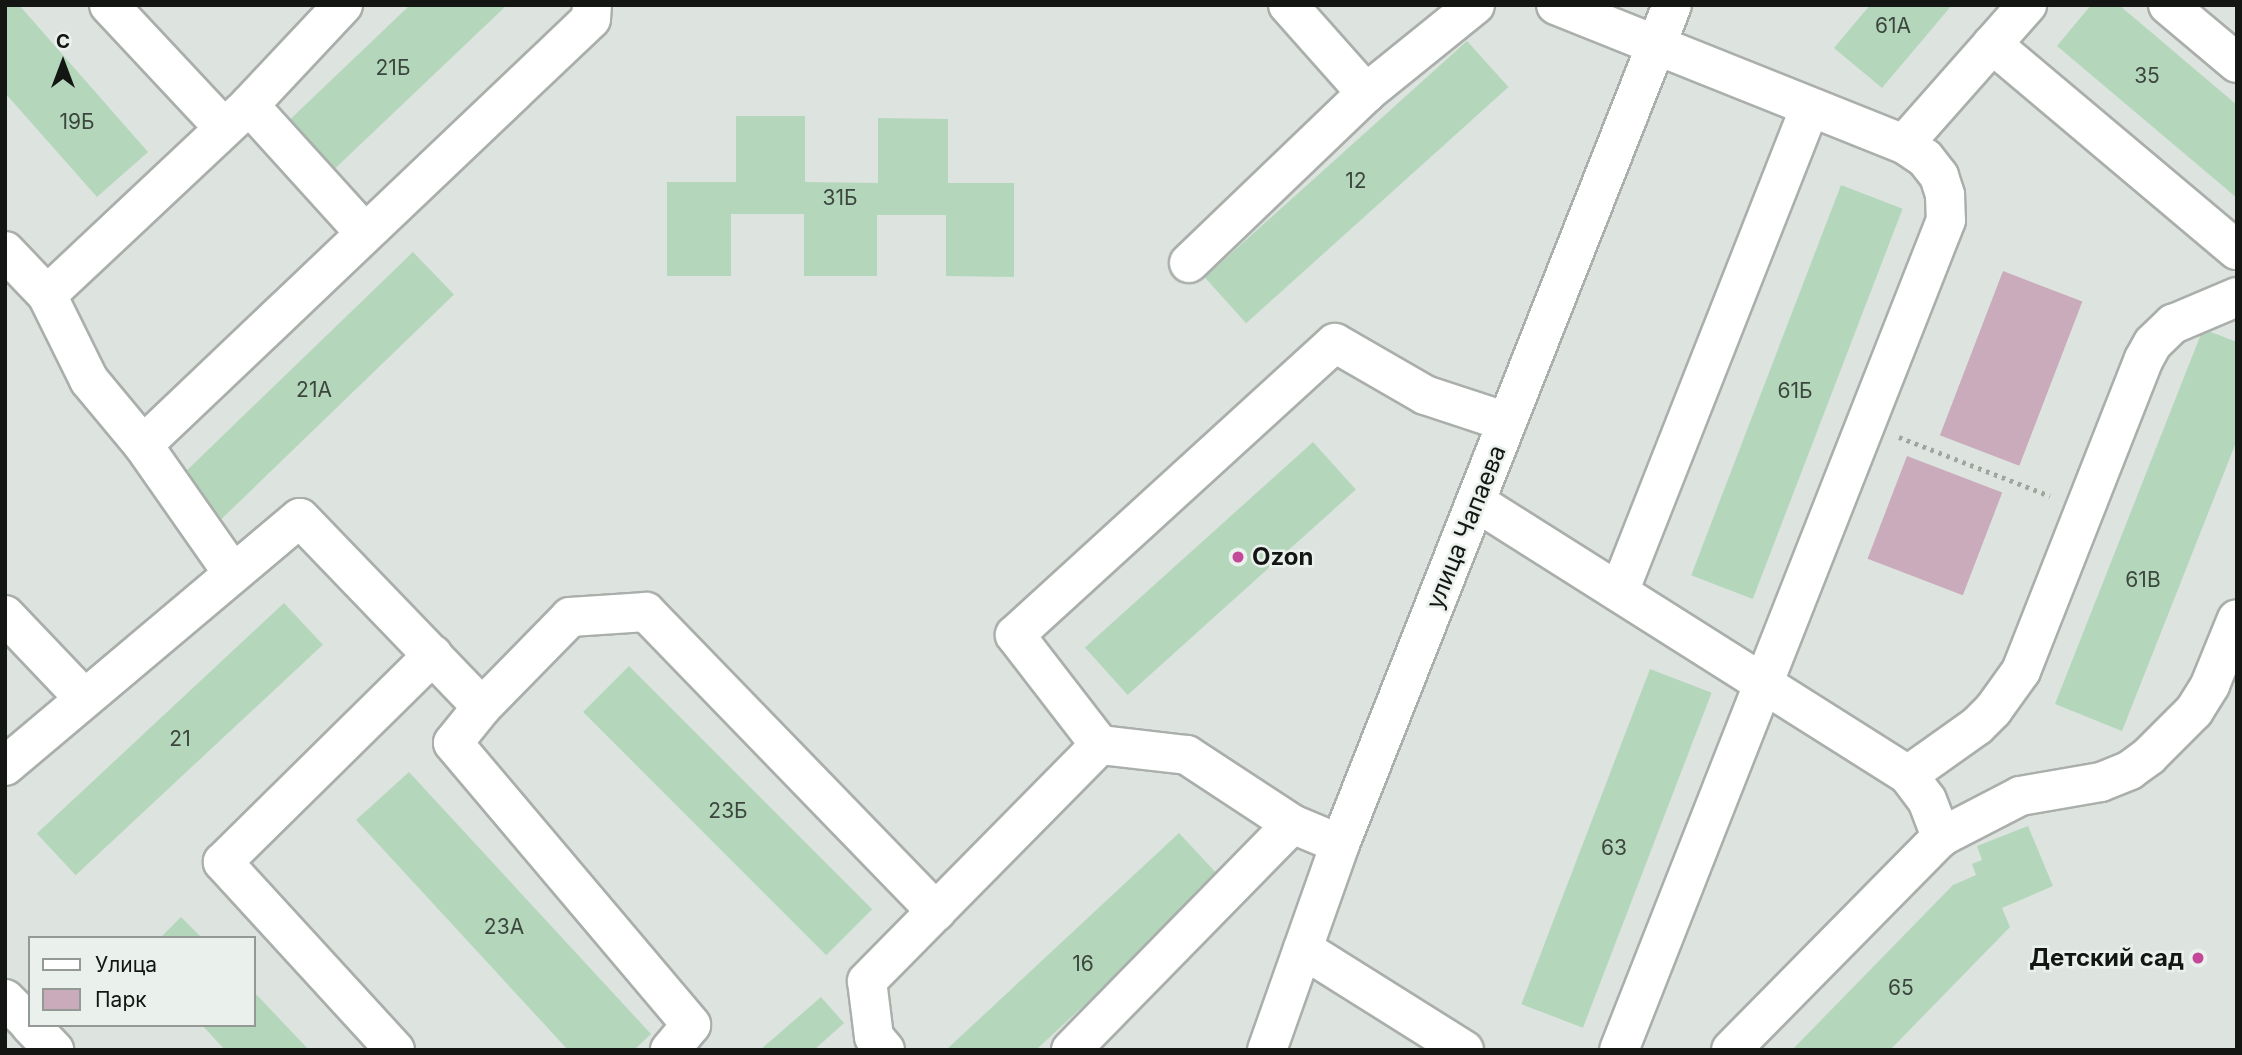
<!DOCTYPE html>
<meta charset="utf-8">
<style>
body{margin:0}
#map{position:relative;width:2242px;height:1055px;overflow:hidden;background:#dde3de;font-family:Inter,sans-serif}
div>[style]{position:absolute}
.green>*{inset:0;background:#caabbc;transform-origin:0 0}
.building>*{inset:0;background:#b4d7bc;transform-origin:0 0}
.path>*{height:4.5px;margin-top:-2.25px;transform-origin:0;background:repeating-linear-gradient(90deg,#a0a5a0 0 3.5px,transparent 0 8.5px)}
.roads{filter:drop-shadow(2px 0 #aaafab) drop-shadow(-2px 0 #aaafab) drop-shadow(0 2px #aaafab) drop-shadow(0 -2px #aaafab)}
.minor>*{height:38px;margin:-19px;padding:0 19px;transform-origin:19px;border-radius:19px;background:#fff}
.major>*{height:38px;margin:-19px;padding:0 19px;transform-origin:19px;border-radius:19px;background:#fff}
.dots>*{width:19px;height:19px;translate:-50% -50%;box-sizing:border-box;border:4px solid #eaf0eb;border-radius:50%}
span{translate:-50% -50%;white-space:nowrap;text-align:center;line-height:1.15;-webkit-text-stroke:5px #eaf0eb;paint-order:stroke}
.number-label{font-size:21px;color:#3c463e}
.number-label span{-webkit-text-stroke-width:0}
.street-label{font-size:24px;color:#141614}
.poi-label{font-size:24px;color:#141614;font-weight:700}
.left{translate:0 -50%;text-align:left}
.right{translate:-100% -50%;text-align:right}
.frame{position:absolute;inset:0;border:7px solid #141614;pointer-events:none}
.legend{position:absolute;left:28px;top:936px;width:228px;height:91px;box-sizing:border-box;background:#eaf0eb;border:2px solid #949995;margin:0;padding:9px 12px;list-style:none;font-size:21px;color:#141614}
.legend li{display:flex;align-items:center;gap:14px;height:35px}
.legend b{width:35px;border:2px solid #949995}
.north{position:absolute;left:28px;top:28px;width:70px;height:70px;-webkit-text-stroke:5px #eaf0eb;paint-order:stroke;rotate:0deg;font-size:19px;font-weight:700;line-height:28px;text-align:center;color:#141614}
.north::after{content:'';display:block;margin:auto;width:24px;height:32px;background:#141614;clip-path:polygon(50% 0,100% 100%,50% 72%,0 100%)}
</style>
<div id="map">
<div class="green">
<div style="left:2003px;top:271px;width:85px;height:176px;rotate:21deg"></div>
<div style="left:1907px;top:456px;width:102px;height:110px;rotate:21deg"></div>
</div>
<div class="building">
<div style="clip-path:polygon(5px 5px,19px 5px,148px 152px,97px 197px,5px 93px)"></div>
<div style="clip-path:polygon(410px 5px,507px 5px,325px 178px,279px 130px)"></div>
<div style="clip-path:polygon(1870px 5px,1952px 5px,1882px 88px,1834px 48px)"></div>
<div style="clip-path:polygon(2091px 5px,2119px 5px,2237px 105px,2237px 198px,2057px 46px)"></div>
<div style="left:1467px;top:41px;width:62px;height:353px;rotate:48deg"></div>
<div style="clip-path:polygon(736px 116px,805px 116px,805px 182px,878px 183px,878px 118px,948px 119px,948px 183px,1014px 183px,1014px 277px,946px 276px,946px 215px,877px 215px,877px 276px,804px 276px,804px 214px,731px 214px,731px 276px,667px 276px,667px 182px,736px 182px)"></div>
<div style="left:1841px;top:185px;width:66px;height:418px;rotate:21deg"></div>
<div style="left:413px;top:252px;width:59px;height:334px;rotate:46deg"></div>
<div style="clip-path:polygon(2203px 329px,2237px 342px,2237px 440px,2122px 731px,2055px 704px)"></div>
<div style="left:1313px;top:442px;width:64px;height:307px;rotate:48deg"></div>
<div style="left:284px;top:603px;width:57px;height:338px;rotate:47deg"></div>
<div style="left:629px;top:666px;width:344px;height:65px;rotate:45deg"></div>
<div style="left:1650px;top:669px;width:66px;height:359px;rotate:21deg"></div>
<div style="clip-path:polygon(409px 772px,651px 1034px,634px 1050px,568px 1050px,356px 820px)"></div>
<div style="clip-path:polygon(2028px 826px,2053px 886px,2002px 908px,2010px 927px,1890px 1050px,1792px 1050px,1953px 885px,1976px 875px,1972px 864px,1982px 860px,1977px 846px)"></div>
<div style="clip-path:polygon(1179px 833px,1221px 878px,1036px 1050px,946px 1050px)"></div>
<div style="clip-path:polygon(181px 917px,202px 938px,160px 938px)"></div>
<div style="clip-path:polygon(254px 992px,309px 1050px,225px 1050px,202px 1025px,254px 1025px)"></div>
<div style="clip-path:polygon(821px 997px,844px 1023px,814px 1050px,760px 1050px)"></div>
</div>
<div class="path">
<div style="left:1899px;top:437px;width:162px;rotate:21.3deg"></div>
</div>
<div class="roads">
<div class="minor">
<div style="left:109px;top:5px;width:167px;rotate:46.9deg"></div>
<div style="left:343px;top:5px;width:137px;rotate:133.2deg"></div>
<div style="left:249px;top:105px;width:173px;rotate:47.8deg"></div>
<div style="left:1288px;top:5px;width:118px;rotate:48.4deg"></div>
<div style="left:1366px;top:93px;width:140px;rotate:-38.9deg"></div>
<div style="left:1556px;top:5px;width:375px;rotate:21.8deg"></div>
<div style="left:1904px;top:144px;width:25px;rotate:34deg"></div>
<div style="left:1925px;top:158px;width:23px;rotate:52deg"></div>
<div style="left:1939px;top:176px;width:20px;rotate:72deg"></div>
<div style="left:1945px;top:195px;width:25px;rotate:88deg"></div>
<div style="left:1946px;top:220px;width:892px;rotate:111.5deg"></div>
<div style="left:2168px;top:5px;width:90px;rotate:40deg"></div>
<div style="left:1992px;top:44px;width:320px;rotate:40.1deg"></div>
<div style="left:1904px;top:144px;width:186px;rotate:-48.5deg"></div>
<div style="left:5px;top:251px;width:61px;rotate:46.3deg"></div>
<div style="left:47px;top:295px;width:95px;rotate:63.7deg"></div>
<div style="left:89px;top:380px;width:85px;rotate:50.3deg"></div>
<div style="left:1189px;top:263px;width:245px;rotate:-43.8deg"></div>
<div style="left:47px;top:295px;width:277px;rotate:-43.2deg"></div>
<div style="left:1476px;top:502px;width:511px;rotate:32.29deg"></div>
<div style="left:1908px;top:775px;width:31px;rotate:53deg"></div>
<div style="left:1927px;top:800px;width:40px;rotate:69deg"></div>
<div style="left:1941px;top:837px;width:299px;rotate:134.6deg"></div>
<div style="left:232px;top:572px;width:155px;rotate:-125deg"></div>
<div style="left:143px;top:445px;width:618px;rotate:-43.56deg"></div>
<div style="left:591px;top:19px;width:14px;rotate:-86deg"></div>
<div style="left:1619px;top:592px;width:521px;rotate:-68.5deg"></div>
<div style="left:5px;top:615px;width:115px;rotate:46.4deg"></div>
<div style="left:482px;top:707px;width:46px;rotate:128.9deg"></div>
<div style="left:453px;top:743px;width:369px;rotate:49.8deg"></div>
<div style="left:691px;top:1025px;width:33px;rotate:130deg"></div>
<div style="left:5px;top:766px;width:385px;rotate:-40.1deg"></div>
<div style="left:300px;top:518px;width:262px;rotate:46.1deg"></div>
<div style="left:482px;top:707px;width:126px;rotate:-45.6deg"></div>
<div style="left:570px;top:617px;width:76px;rotate:-3.8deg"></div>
<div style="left:646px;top:612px;width:417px;rotate:45.9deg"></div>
<div style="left:1908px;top:775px;width:85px;rotate:-35.4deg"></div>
<div style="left:1977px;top:726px;width:23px;rotate:-45deg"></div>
<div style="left:1993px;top:710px;width:48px;rotate:-54.3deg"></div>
<div style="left:2021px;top:671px;width:335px;rotate:-68.5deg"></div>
<div style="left:2144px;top:359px;width:18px;rotate:-61deg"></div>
<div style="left:2153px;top:343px;width:28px;rotate:-44deg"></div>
<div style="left:2173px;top:324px;width:69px;rotate:-22.9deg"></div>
<div style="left:1292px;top:824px;width:126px;rotate:-146.7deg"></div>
<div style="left:1187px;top:755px;width:88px;rotate:-173.4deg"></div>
<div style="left:1100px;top:745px;width:139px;rotate:-127.7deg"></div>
<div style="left:1015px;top:635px;width:433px;rotate:-42.4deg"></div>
<div style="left:1335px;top:343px;width:104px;rotate:30deg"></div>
<div style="left:1425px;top:395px;width:86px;rotate:18.2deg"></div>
<div style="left:1941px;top:837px;width:89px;rotate:-27.4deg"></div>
<div style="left:2020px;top:796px;width:82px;rotate:-9.8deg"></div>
<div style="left:2101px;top:782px;width:31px;rotate:-22deg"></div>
<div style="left:2130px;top:770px;width:24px;rotate:-36deg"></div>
<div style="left:2149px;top:756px;width:64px;rotate:-45deg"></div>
<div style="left:2194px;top:711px;width:31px;rotate:-58deg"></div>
<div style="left:2210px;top:685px;width:71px;rotate:-67.8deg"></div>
<div style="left:1303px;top:949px;width:190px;rotate:32.1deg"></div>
<div style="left:5px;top:999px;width:35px;rotate:45deg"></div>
<div style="left:30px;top:1025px;width:35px;rotate:46deg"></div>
<div style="left:395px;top:1050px;width:255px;rotate:-132.5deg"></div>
<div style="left:223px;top:862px;width:295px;rotate:-44.6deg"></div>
<div style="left:885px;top:1050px;width:17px;rotate:-130deg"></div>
<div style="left:874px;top:1037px;width:56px;rotate:-97.1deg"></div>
<div style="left:867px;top:981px;width:332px;rotate:-45.4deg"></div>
<div style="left:1071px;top:1050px;width:316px;rotate:-45.6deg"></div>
<div style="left:1292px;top:824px;width:52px;rotate:22.6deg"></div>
</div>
<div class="major">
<div style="left:1267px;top:1050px;width:219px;rotate:-70.5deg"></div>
<div style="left:1340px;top:844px;width:902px;rotate:-68.41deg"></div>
</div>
</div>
<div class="dots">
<div style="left:1238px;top:557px;background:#c34899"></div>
<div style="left:2198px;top:958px;background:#c34899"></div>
</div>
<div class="number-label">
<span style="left:1893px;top:26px">61А</span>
<span style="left:393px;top:68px">21Б</span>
<span style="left:2147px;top:76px">35</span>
<span style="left:77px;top:122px">19Б</span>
<span style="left:1356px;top:181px">12</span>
<span style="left:840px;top:198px">31Б</span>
<span style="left:314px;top:390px">21А</span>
<span style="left:1795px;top:391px">61Б</span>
<span style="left:2143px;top:580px">61В</span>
<span style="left:180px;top:739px">21</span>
<span style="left:728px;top:811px">23Б</span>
<span style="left:1614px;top:848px">63</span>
<span style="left:504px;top:927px">23А</span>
<span style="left:1083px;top:964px">16</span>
<span style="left:1901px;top:988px">65</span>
</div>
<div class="street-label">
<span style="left:1466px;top:527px;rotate:-68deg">улица Чапаева</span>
</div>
<div class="poi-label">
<span class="left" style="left:1252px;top:557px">Ozon</span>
<span class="right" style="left:2184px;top:958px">Детский сад</span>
</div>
<div class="frame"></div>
<ul class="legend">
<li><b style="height:9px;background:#fff"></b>Улица</li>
<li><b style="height:19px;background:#caabbc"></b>Парк</li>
</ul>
<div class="north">С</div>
</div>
